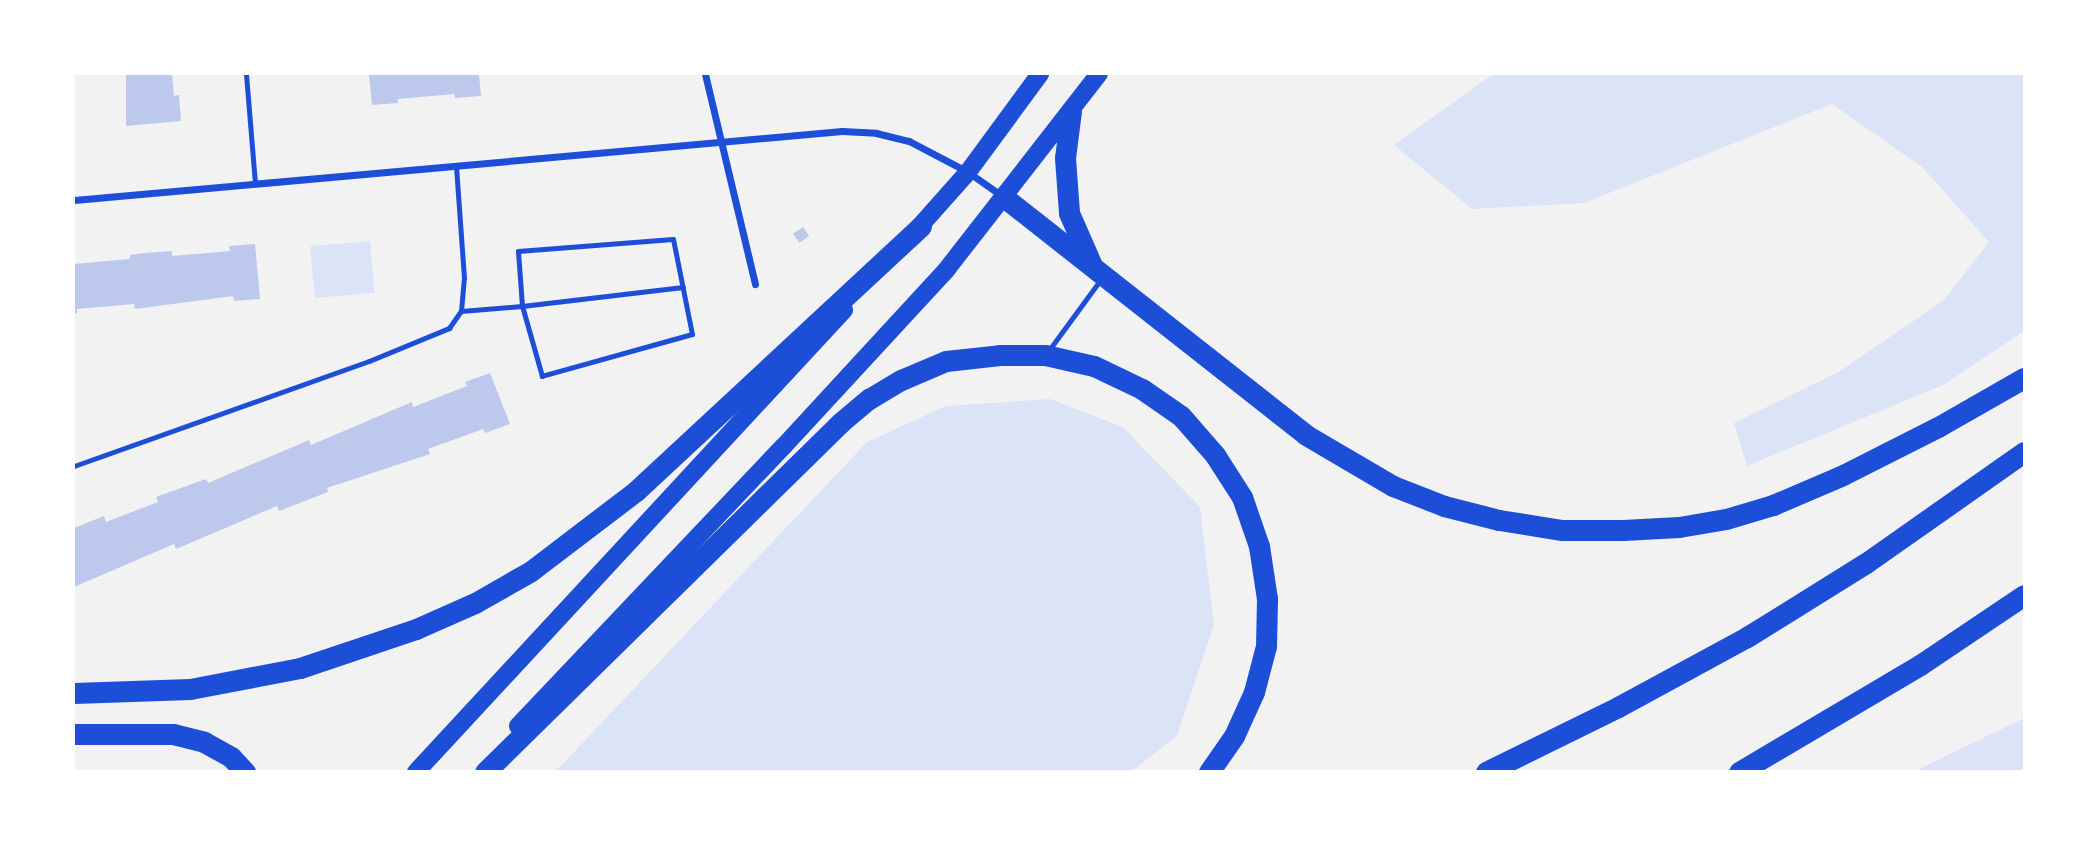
<!DOCTYPE html>
<style>
body{margin:0}
#map{position:relative;width:2098px;height:845px;overflow:hidden;background:#f2f2f2;font-family:Roboto,sans-serif}
div>[style]{position:absolute}
.green>*{inset:0;background:#dbe4f7;transform-origin:0 0}
.building>*{inset:0;background:#bdc9ec;transform-origin:0 0}
.service>*{height:5px;margin:-2.5px;padding:0 2.5px;transform-origin:2.5px;border-radius:2.5px;background:#1d4ed8}
.minor>*{height:7px;margin:-3.5px;padding:0 3.5px;transform-origin:3.5px;border-radius:3.5px;background:#1d4ed8}
.primary>*{height:18px;margin:-9px;padding:0 9px;transform-origin:9px;border-radius:9px;background:#1d4ed8}
.motorway>*{height:21px;margin:-10.5px;padding:0 10.5px;transform-origin:10.5px;border-radius:10.5px;background:#1d4ed8}
span{translate:-50% -50%;white-space:nowrap;text-align:center;line-height:1.15;-webkit-text-stroke:5px #fff;paint-order:stroke}
.frame{position:absolute;inset:0;border:75px solid #fff;pointer-events:none}
</style>
<div id="map">
<div class="green">
<div style="clip-path:polygon(1493px 74px,2024px 74px,2024px 331px,1943px 385px,1747px 466px,1734px 423px,1840px 371px,1944px 300px,1989px 242px,1922px 167px,1832px 104px,1584px 203px,1472px 209px,1394px 145px)"></div>
<div style="left:370px;top:241px;width:52px;height:60px;rotate:85deg"></div>
<div style="clip-path:polygon(1050px 399px,1123px 427px,1200px 507px,1214px 625px,1177px 736px,1132px 771px,556px 771px,867px 442px,946px 406px)"></div>
<div style="clip-path:polygon(2024px 718px,2024px 771px,1915px 771px)"></div>
</div>
<div class="building">
<div style="clip-path:polygon(126px 74px,172px 74px,174px 96px,179px 95px,181px 121px,126px 126px)"></div>
<div style="clip-path:polygon(369px 74px,479px 74px,481px 96px,455px 98px,454px 94px,398px 99px,398px 103px,372px 105px)"></div>
<div style="left:803px;top:227px;width:11px;height:12px;rotate:56deg"></div>
<div style="clip-path:polygon(255px 244px,260px 299px,234px 301px,233px 296px,135px 309px,134px 304px,77px 309px,77px 313px,74px 314px,74px 264px,130px 259px,130px 255px,145px 253px,172px 251px,172px 256px,230px 251px,229px 246px)"></div>
<div style="clip-path:polygon(490px 373px,510px 424px,485px 433px,483px 429px,428px 449px,430px 454px,327px 488px,328px 492px,279px 511px,277px 506px,176px 549px,174px 544px,74px 587px,74px 528px,104px 516px,106px 522px,158px 502px,156px 497px,206px 479px,208px 483px,309px 440px,311px 445px,412px 402px,413px 407px,467px 386px,465px 382px)"></div>
</div>
<div class="service">
<div style="left:246px;top:74px;width:109px;rotate:85.3deg"></div>
<div style="left:461px;top:311px;width:61px;rotate:-4.7deg"></div>
<div style="left:522px;top:306px;width:55px;rotate:-94.2deg"></div>
<div style="left:518px;top:251px;width:155px;rotate:-4.4deg"></div>
<div style="left:673px;top:239px;width:97px;rotate:78.7deg"></div>
<div style="left:692px;top:334px;width:156px;rotate:164.4deg"></div>
<div style="left:542px;top:376px;width:73px;rotate:-105.9deg"></div>
<div style="left:522px;top:306px;width:162px;rotate:-6.7deg"></div>
<div style="left:1049px;top:350px;width:88px;rotate:-53.8deg"></div>
<div style="left:74px;top:466px;width:313px;rotate:-19.6deg"></div>
<div style="left:369px;top:361px;width:87px;rotate:-22.4deg"></div>
<div style="left:449px;top:328px;width:21px;rotate:-55deg"></div>
<div style="left:461px;top:311px;width:33px;rotate:-85deg"></div>
<div style="left:464px;top:278px;width:111px;rotate:-94.1deg"></div>
</div>
<div class="minor">
<div style="left:705px;top:74px;width:216px;rotate:76.6deg"></div>
<div style="left:74px;top:200px;width:771px;rotate:-5.13deg"></div>
<div style="left:842px;top:131px;width:34px;rotate:3deg"></div>
<div style="left:876px;top:133px;width:34px;rotate:14deg"></div>
<div style="left:909px;top:141px;width:67px;rotate:27.7deg"></div>
<div style="left:968px;top:172px;width:42px;rotate:35.2deg"></div>
</div>
<div class="primary">
<div style="left:912px;top:235px;width:84px;rotate:-48.4deg"></div>
<div style="left:968px;top:172px;width:122px;rotate:-53.7deg"></div>
<div style="left:518px;top:726px;width:385px;rotate:-46.5deg"></div>
<div style="left:783px;top:447px;width:242px;rotate:-47.3deg"></div>
<div style="left:947px;top:269px;width:247px;rotate:-52.1deg"></div>
<div style="left:416px;top:772px;width:630px;rotate:-47.19deg"></div>
</div>
<div class="motorway">
<div style="left:1071px;top:111px;width:47px;rotate:97.3deg"></div>
<div style="left:1065px;top:158px;width:55px;rotate:85.8deg"></div>
<div style="left:1069px;top:213px;width:55px;rotate:66.3deg"></div>
<div style="left:1005px;top:198px;width:383px;rotate:38.2deg"></div>
<div style="left:1306px;top:435px;width:101px;rotate:30.4deg"></div>
<div style="left:1393px;top:486px;width:55px;rotate:21.4deg"></div>
<div style="left:1444px;top:506px;width:57px;rotate:14.3deg"></div>
<div style="left:1499px;top:520px;width:64px;rotate:9deg"></div>
<div style="left:1562px;top:530px;width:61px"></div>
<div style="left:1623px;top:530px;width:56px;rotate:-3.1deg"></div>
<div style="left:1679px;top:527px;width:48px;rotate:-9.7deg"></div>
<div style="left:1726px;top:519px;width:49px;rotate:-16.6deg"></div>
<div style="left:1773px;top:505px;width:76px;rotate:-23.2deg"></div>
<div style="left:1843px;top:475px;width:106px;rotate:-26.8deg"></div>
<div style="left:1938px;top:427px;width:99px;rotate:-29.7deg"></div>
<div style="left:74px;top:693px;width:116px;rotate:-2deg"></div>
<div style="left:190px;top:689px;width:112px;rotate:-10.8deg"></div>
<div style="left:300px;top:668px;width:122px;rotate:-18.6deg"></div>
<div style="left:416px;top:629px;width:64px;rotate:-23.8deg"></div>
<div style="left:475px;top:603px;width:64px;rotate:-29.7deg"></div>
<div style="left:531px;top:571px;width:132px;rotate:-37.3deg"></div>
<div style="left:636px;top:491px;width:389px;rotate:-42.9deg"></div>
<div style="left:74px;top:734px;width:99px"></div>
<div style="left:173px;top:734px;width:32px;rotate:14deg"></div>
<div style="left:204px;top:742px;width:31px;rotate:29deg"></div>
<div style="left:231px;top:757px;width:21px;rotate:47deg"></div>
<div style="left:485px;top:772px;width:498px;rotate:-44.5deg"></div>
<div style="left:840px;top:423px;width:38px;rotate:-40deg"></div>
<div style="left:869px;top:399px;width:37px;rotate:-31deg"></div>
<div style="left:901px;top:380px;width:49px;rotate:-22.9deg"></div>
<div style="left:946px;top:361px;width:54px;rotate:-6.3deg"></div>
<div style="left:1000px;top:355px;width:45px"></div>
<div style="left:1045px;top:355px;width:50px;rotate:12.7deg"></div>
<div style="left:1094px;top:366px;width:53px;rotate:25.6deg"></div>
<div style="left:1142px;top:389px;width:47px;rotate:34.7deg"></div>
<div style="left:1181px;top:416px;width:52px;rotate:48.9deg"></div>
<div style="left:1215px;top:455px;width:50px;rotate:57.3deg"></div>
<div style="left:1242px;top:497px;width:52px;rotate:70.9deg"></div>
<div style="left:1259px;top:546px;width:54px;rotate:81.4deg"></div>
<div style="left:1267px;top:599px;width:47px;rotate:91.2deg"></div>
<div style="left:1266px;top:646px;width:48px;rotate:104.6deg"></div>
<div style="left:1254px;top:692px;width:48px;rotate:114.4deg"></div>
<div style="left:1234px;top:736px;width:44px;rotate:124.8deg"></div>
<div style="left:1486px;top:772px;width:147px;rotate:-26.2deg"></div>
<div style="left:1618px;top:707px;width:147px;rotate:-28.5deg"></div>
<div style="left:1747px;top:637px;width:140px;rotate:-31.9deg"></div>
<div style="left:1866px;top:563px;width:193px;rotate:-35.1deg"></div>
<div style="left:1739px;top:772px;width:210px;rotate:-30.6deg"></div>
<div style="left:1920px;top:665px;width:125px;rotate:-33.9deg"></div>
</div>
<div class="frame"></div>
</div>
